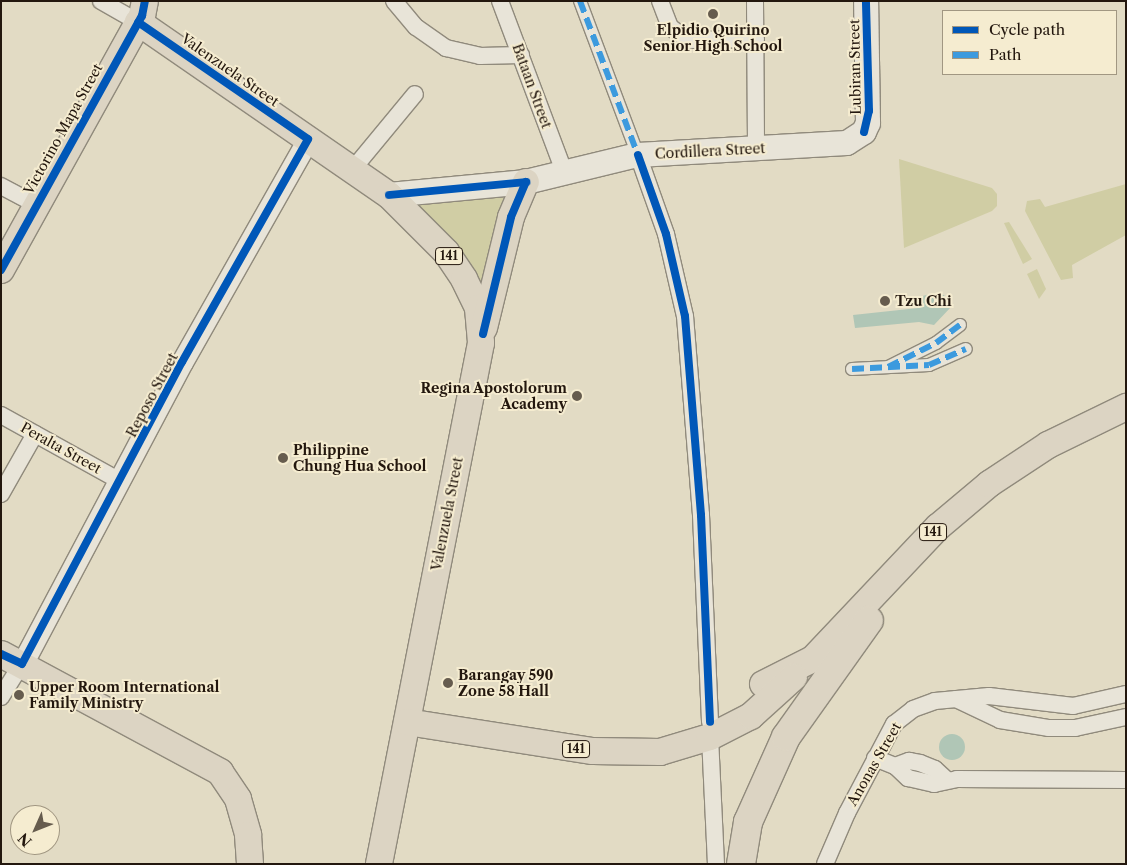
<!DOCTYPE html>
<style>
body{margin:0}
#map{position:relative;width:1127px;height:865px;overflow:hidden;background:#e2dbc4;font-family:"Libre Caslon Text",serif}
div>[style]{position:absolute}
.green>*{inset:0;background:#d0cda4}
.water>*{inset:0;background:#b0c6b6}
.round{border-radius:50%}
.roads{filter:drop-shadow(1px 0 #908a7c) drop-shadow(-1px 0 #908a7c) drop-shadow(0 1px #908a7c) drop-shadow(0 -1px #908a7c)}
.pedestrian>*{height:12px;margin:-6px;padding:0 6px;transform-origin:6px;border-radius:6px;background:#e8e4d8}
.minor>*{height:16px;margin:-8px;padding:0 8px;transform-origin:8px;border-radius:8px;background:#e8e4d8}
.tertiary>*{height:21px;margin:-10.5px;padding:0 10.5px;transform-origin:10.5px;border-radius:10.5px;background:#e8e4d8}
.secondary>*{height:24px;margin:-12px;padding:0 12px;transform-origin:12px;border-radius:12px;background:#e8e4d8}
.primary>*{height:26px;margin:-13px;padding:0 13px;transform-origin:13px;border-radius:13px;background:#dcd4c3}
.motorway>*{height:28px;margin:-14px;padding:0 14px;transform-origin:14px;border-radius:14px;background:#dcd4c3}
.quiet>*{height:6px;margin-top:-3px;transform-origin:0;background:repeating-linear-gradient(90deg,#3c9ade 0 12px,transparent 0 18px)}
.cycleway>*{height:8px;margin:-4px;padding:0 4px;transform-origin:4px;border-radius:4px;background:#0057b8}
.dots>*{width:14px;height:14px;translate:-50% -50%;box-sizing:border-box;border:2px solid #f5ecd0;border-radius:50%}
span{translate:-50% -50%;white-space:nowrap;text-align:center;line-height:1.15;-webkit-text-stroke:4px #f5ecd0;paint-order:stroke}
.shield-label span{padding:1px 4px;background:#f5ecd0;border:1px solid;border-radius:4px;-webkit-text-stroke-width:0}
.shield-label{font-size:12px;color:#23170e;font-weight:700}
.poi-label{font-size:14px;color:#23170e;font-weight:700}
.left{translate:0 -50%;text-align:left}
.right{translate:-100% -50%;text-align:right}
.street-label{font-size:14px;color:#23170e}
.frame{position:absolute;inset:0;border:2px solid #23170e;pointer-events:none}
.legend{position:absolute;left:942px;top:10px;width:175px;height:65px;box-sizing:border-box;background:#f5ecd0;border:1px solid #a19782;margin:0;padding:6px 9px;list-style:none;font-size:15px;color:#23170e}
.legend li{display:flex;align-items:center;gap:10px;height:25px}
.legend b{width:25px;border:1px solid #a19782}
.north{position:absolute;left:10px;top:805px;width:50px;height:50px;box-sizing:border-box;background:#f5ecd0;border:1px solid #a19782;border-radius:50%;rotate:226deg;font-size:14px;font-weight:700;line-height:20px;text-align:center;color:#23170e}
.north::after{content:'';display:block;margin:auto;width:18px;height:22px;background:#665c4e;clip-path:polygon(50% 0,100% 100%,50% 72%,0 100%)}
</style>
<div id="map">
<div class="green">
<div style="clip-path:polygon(899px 159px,992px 188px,997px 194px,997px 206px,992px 211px,904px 248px)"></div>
<div style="clip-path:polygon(1126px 184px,1126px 235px,1072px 265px,1073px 278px,1061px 280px,1025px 211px,1027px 201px,1040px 199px,1045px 207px)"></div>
<div style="clip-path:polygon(512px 187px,483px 299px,472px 267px,411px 207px,416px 198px)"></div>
<div style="clip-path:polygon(1009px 222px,1032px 259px,1023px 264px,1004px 223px)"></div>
<div style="clip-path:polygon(1037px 269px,1046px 289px,1039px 299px,1027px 274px)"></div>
</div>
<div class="water">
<div style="clip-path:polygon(930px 294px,944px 295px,951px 307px,934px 325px,919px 322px,855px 328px,853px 315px,918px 308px,919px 297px)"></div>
<div class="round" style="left:939px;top:734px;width:26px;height:26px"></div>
</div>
<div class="roads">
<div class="pedestrian">
<div style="left:580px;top:1px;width:165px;rotate:69.4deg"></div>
<div style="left:888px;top:367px;width:54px;rotate:-26.6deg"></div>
<div style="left:936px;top:343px;width:30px;rotate:-37deg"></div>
<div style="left:852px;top:369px;width:77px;rotate:-3deg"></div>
<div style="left:929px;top:365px;width:40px;rotate:-23.4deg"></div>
</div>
<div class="minor">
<div style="left:101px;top:1px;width:43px;rotate:29.6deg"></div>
<div style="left:394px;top:1px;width:34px;rotate:50deg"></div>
<div style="left:416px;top:27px;width:37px;rotate:35deg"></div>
<div style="left:446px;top:48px;width:35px;rotate:13deg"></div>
<div style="left:480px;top:56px;width:41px;rotate:-1.4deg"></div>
<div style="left:500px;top:1px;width:182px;rotate:69.4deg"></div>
<div style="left:660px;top:1px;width:28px;rotate:69deg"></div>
<div style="left:670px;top:27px;width:22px;rotate:36deg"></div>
<div style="left:688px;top:40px;width:68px;rotate:-0.8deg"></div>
<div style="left:755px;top:1px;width:148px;rotate:89.6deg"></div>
<div style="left:638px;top:155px;width:84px;rotate:70.5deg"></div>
<div style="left:666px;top:234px;width:84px;rotate:77deg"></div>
<div style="left:685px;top:316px;width:200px;rotate:85.4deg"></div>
<div style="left:701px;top:515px;width:207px;rotate:87.5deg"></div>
<div style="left:353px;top:169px;width:97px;rotate:-50.4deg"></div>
<div style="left:1px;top:186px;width:40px;rotate:28deg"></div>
<div style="left:1px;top:415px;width:136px;rotate:29deg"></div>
<div style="left:1px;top:494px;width:69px;rotate:-60.5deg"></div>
<div style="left:1px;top:697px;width:39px;rotate:-58deg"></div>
<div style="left:956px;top:699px;width:49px;rotate:25.5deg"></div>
<div style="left:1000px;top:720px;width:50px;rotate:9.3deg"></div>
<div style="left:1049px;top:728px;width:26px"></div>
<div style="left:1075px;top:728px;width:52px;rotate:-12.2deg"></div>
<div style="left:710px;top:737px;width:127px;rotate:87.3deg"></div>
<div style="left:875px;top:758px;width:22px;rotate:22deg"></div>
<div style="left:895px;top:766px;width:18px;rotate:43deg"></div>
<div style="left:908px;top:778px;width:27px;rotate:13deg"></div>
<div style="left:934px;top:784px;width:24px;rotate:-12deg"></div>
<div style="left:957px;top:779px;width:169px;rotate:0.3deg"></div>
<div style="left:895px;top:766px;width:15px;rotate:-20deg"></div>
<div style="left:909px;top:761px;width:11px;rotate:10deg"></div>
<div style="left:920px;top:763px;width:16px;rotate:22deg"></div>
<div style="left:935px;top:769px;width:16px;rotate:43deg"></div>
<div style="left:825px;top:864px;width:56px;rotate:-66.7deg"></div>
<div style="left:847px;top:813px;width:101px;rotate:-62.2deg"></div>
<div style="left:894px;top:724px;width:24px;rotate:-38deg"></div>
<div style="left:913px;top:709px;width:23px;rotate:-20deg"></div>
<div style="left:935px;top:701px;width:54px;rotate:-5.3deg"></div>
<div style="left:989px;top:696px;width:85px;rotate:6.8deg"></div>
<div style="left:1073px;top:706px;width:54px;rotate:-12.8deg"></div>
</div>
<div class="tertiary">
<div style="left:22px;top:664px;width:342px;rotate:-62.1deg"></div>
<div style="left:182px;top:362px;width:256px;rotate:-60.5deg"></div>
</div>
<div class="secondary">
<div style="left:389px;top:195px;width:138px;rotate:-5.4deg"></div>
<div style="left:526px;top:182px;width:115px;rotate:-13.6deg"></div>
<div style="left:638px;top:155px;width:209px;rotate:-3.3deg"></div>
<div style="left:847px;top:143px;width:20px;rotate:-33deg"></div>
<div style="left:864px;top:132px;width:10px;rotate:-66deg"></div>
<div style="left:868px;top:123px;width:122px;rotate:-90.9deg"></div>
</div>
<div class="primary">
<div style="left:138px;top:22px;width:305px;rotate:34.6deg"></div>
<div style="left:389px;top:195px;width:81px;rotate:45deg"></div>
<div style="left:446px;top:252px;width:32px;rotate:56deg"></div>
<div style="left:464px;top:279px;width:32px;rotate:64deg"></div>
<div style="left:478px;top:308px;width:35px;rotate:85deg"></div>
<div style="left:481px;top:343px;width:531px;rotate:101.08deg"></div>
<div style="left:1px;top:270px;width:291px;rotate:-61deg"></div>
<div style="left:142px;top:16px;width:15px;rotate:-79deg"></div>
<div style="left:484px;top:328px;width:114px;rotate:-76.3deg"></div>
<div style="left:511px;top:217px;width:38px;rotate:-67deg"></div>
<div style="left:1px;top:654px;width:249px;rotate:28.3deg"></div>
<div style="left:220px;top:772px;width:32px;rotate:56deg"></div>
<div style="left:238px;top:799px;width:37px;rotate:74deg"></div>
<div style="left:248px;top:835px;width:29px;rotate:86deg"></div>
<div style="left:763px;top:684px;width:56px;rotate:-26.6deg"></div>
<div style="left:813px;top:659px;width:182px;rotate:-46.6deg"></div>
<div style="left:938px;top:527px;width:67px;rotate:-40.1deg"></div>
<div style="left:989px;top:484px;width:71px;rotate:-33.5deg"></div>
<div style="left:1048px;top:445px;width:87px;rotate:-26deg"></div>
<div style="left:407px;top:722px;width:188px;rotate:8.9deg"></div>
<div style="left:593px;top:751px;width:67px;rotate:0.9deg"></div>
<div style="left:660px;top:752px;width:52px;rotate:-16.7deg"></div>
<div style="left:710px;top:737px;width:46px;rotate:-27.1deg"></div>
<div style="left:751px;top:716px;width:58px;rotate:-42.2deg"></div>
</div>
<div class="motorway">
<div style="left:741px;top:864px;width:43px;rotate:-80.5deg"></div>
<div style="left:748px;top:822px;width:93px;rotate:-65.9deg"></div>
<div style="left:786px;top:737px;width:143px;rotate:-54.6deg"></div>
</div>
</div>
<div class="quiet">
<div style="left:580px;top:1px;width:165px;rotate:69.4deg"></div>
<div style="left:888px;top:367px;width:54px;rotate:-26.6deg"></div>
<div style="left:936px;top:343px;width:30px;rotate:-37deg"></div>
<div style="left:852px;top:369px;width:77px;rotate:-3deg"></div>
<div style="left:929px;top:365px;width:40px;rotate:-23.4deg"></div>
</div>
<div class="cycleway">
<div style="left:864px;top:132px;width:22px;rotate:-77deg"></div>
<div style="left:869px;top:111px;width:110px;rotate:-91.6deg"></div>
<div style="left:638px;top:155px;width:84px;rotate:70.5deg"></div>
<div style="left:666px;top:234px;width:84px;rotate:77deg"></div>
<div style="left:685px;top:316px;width:200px;rotate:85.4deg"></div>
<div style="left:701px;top:515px;width:207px;rotate:87.5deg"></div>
<div style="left:389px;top:195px;width:138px;rotate:-5.4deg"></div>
<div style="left:1px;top:270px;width:291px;rotate:-61deg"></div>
<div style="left:142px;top:16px;width:15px;rotate:-79deg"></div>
<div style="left:483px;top:334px;width:120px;rotate:-76.5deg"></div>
<div style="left:511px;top:217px;width:38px;rotate:-67deg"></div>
<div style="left:1px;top:654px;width:23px;rotate:25deg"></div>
<div style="left:22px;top:664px;width:342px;rotate:-62.1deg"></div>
<div style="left:182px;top:362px;width:256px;rotate:-60.5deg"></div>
<div style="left:308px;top:139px;width:206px;rotate:-145.5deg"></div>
</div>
<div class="dots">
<div style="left:713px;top:14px;background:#665c4e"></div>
<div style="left:885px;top:301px;background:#665c4e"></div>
<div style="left:577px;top:396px;background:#665c4e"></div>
<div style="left:283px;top:458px;background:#665c4e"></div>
<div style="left:448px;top:683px;background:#665c4e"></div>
<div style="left:19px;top:695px;background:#665c4e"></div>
</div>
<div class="shield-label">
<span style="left:449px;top:256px">141</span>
<span style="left:933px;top:532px">141</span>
<span style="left:576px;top:749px">141</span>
</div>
<div class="poi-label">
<span style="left:713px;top:38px">Elpidio Quirino<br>Senior High School</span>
<span class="left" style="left:895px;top:301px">Tzu Chi</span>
<span class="right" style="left:567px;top:396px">Regina Apostolorum<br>Academy</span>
<span class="left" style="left:293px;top:458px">Philippine<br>Chung Hua School</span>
<span class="left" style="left:458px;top:683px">Barangay 590<br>Zone 58 Hall</span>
<span class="left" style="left:29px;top:695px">Upper Room International<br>Family Ministry</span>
</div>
<div class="street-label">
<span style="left:855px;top:67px;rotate:-91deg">Lubiran Street</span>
<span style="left:230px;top:70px;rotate:35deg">Valenzuela Street</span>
<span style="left:532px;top:86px;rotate:70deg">Bataan Street</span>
<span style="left:63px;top:129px;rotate:-61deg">Victorino Mapa Street</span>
<span style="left:710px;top:151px;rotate:-3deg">Cordillera Street</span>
<span style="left:152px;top:395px;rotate:-62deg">Reposo Street</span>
<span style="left:61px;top:448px;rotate:29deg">Peralta Street</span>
<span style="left:447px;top:514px;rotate:-79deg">Valenzuela Street</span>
<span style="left:874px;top:764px;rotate:-60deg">Anonas Street</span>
</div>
<div class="frame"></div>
<ul class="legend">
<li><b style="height:6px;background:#0057b8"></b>Cycle path</li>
<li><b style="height:6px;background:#3c9ade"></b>Path</li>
</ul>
<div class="north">N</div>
</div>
